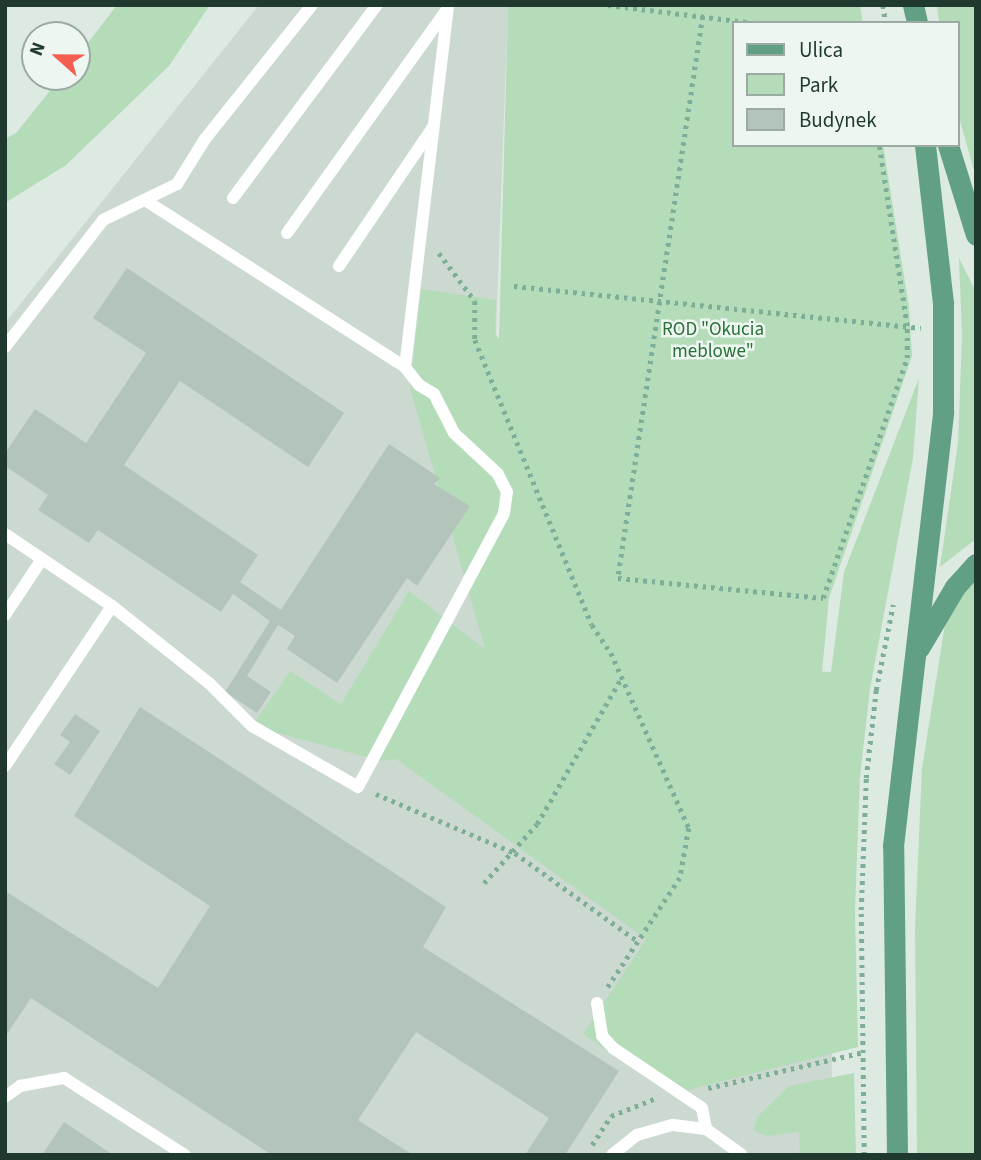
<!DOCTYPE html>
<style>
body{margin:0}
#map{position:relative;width:981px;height:1160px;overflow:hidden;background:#ddeae2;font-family:"Source Sans 3",sans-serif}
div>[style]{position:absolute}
.built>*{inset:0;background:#ccd9d1}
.green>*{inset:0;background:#b5dcb9}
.building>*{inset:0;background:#b3c4bb}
.path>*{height:4.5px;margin-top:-2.25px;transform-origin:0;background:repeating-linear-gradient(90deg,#7dae97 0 3.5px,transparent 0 8.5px)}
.service>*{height:12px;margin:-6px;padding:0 6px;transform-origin:6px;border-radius:6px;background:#fff}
.primary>*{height:21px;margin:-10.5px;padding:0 10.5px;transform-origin:10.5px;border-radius:10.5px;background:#61a085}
span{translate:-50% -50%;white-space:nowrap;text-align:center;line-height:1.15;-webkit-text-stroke:5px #eef6f1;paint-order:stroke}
.park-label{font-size:19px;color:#297039}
.frame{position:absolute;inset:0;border:7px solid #1f392e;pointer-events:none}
.legend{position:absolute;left:732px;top:21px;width:228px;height:126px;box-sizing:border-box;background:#eef6f1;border:2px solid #9baaa3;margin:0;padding:9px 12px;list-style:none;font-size:21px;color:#1f392e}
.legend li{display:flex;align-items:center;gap:14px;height:35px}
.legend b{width:35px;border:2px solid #9baaa3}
.north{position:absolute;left:21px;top:21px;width:70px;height:70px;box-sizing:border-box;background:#eef6f1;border:2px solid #9baaa3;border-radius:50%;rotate:291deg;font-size:19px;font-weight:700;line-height:28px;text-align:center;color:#1f392e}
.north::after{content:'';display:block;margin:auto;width:24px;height:32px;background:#f45e51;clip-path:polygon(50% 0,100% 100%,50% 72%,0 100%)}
</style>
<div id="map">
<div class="built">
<div style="clip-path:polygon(259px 5px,508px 7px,496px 334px,648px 660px,831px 672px,832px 1155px,5px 1155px,5px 323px)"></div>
</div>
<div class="green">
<div style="clip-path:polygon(117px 5px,210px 5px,169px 66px,66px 165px,5px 203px,5px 139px,16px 133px,61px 77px,77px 77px,77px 57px)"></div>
<div style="clip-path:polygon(860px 5px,863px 23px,734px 23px,734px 145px,883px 145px,909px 307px,912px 356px,829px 598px,822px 672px,831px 672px,844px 572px,919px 378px,913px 458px,870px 689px,860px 777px,855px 911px,858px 1047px,688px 1090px,664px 1090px,583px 1034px,646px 939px,396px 759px,381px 761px,252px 726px,290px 671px,341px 704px,409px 591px,485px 649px,410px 388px,421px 289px,496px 300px,495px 334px,499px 339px,508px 7px)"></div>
<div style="clip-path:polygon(937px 5px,976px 5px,976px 178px,958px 113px,958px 23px,939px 23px)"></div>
<div style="clip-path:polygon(959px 258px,976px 292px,976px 539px,940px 567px,958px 443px,962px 336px)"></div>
<div style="clip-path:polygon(976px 575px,976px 1155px,917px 1155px,915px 927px,922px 768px,946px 618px)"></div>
<div style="clip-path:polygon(854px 1073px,856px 1155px,800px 1155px,799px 1132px,767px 1136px,753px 1130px,758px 1116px,789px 1086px)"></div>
</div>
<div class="building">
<div style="clip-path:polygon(127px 268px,344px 413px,308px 467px,180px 381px,124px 465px,258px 555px,240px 582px,281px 610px,389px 444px,440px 478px,434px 484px,470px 506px,417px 586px,407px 578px,337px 683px,287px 649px,295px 636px,278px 625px,247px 676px,271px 692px,257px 713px,225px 692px,270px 621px,233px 594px,221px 612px,98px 530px,89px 543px,38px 510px,48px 495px,5px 466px,5px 453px,35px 409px,86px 443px,146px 353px,93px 318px)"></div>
<div style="clip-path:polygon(140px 707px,446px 907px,423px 947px,619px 1071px,565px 1155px,525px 1155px,549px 1118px,416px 1032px,358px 1120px,413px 1155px,272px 1155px,31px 998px,5px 1037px,5px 891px,158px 988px,210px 906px,74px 816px)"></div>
<div style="clip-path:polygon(75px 714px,100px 731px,70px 775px,54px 764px,70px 742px,60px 735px)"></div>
<div style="clip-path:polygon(64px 1122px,113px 1155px,42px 1155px)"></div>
</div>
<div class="path">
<div style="left:608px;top:5px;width:147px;rotate:7deg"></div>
<div style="left:883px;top:5px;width:18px;rotate:81deg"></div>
<div style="left:703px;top:16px;width:568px;rotate:98.6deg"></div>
<div style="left:618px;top:578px;width:206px;rotate:5.6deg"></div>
<div style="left:823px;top:598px;width:254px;rotate:-70.7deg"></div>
<div style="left:907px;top:358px;width:32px;rotate:-90deg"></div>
<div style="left:907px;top:326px;width:183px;rotate:-98.8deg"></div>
<div style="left:439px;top:253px;width:60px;rotate:53.1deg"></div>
<div style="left:475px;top:301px;width:39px;rotate:90deg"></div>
<div style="left:475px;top:340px;width:308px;rotate:67.7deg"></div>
<div style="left:592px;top:625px;width:34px;rotate:56deg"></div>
<div style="left:611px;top:653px;width:192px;rotate:66deg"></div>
<div style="left:689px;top:828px;width:51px;rotate:100.2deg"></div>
<div style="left:680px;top:878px;width:131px;rotate:123.4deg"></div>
<div style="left:514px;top:286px;width:409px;rotate:5.9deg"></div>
<div style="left:376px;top:794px;width:151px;rotate:23deg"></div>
<div style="left:515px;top:853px;width:153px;rotate:35.7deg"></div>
<div style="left:484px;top:883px;width:79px;rotate:-48.1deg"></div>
<div style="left:537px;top:824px;width:170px;rotate:-60deg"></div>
<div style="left:708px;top:1088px;width:160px;rotate:-13deg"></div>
<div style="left:592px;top:1145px;width:35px;rotate:-57deg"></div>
<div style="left:611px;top:1116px;width:46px;rotate:-21.6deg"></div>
<div style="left:864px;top:1155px;width:245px;rotate:-90.7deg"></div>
<div style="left:861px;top:910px;width:132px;rotate:-87.8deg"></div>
<div style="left:866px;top:778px;width:89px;rotate:-83.5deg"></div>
<div style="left:876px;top:690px;width:87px;rotate:-78.7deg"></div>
</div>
<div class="service">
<div style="left:233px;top:198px;width:241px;rotate:-53.3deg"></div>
<div style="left:148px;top:202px;width:305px;rotate:32.7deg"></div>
<div style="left:287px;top:233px;width:273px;rotate:-54.4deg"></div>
<div style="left:339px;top:266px;width:168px;rotate:-55.9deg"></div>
<div style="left:5px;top:347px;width:160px;rotate:-52.3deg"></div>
<div style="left:103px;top:220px;width:82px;rotate:-25.9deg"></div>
<div style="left:177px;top:184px;width:53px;rotate:-58.1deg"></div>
<div style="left:205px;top:139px;width:171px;rotate:-51.4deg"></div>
<div style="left:5px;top:534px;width:129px;rotate:33.9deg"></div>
<div style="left:112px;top:606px;width:125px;rotate:38.5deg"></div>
<div style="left:210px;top:684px;width:59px;rotate:45deg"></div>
<div style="left:252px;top:726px;width:122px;rotate:29.9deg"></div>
<div style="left:358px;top:787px;width:310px;rotate:-61.9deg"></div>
<div style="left:504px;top:513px;width:21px;rotate:-82deg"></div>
<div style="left:507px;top:492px;width:20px;rotate:-117deg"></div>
<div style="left:498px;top:474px;width:60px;rotate:-137deg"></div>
<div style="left:454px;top:433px;width:44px;rotate:-117.1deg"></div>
<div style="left:434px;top:394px;width:17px;rotate:-149deg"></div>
<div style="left:419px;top:385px;width:23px;rotate:-128deg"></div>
<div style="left:405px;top:367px;width:365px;rotate:-83.2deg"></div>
<div style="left:5px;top:615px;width:67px;rotate:-56.5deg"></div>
<div style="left:5px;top:766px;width:192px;rotate:-56.2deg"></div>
<div style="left:597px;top:1003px;width:33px;rotate:81deg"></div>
<div style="left:602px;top:1036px;width:16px;rotate:47deg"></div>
<div style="left:613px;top:1048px;width:107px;rotate:34deg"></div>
<div style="left:702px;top:1108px;width:21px;rotate:79deg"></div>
<div style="left:5px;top:1097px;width:19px;rotate:-36deg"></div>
<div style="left:20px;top:1086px;width:45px;rotate:-10.3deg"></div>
<div style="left:64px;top:1078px;width:143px;rotate:32.5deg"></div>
<div style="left:612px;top:1155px;width:32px;rotate:-39deg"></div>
<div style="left:637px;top:1135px;width:37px;rotate:-16deg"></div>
<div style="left:673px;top:1125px;width:33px;rotate:7deg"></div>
<div style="left:706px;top:1129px;width:44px;rotate:35.8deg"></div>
</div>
<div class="primary">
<div style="left:913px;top:5px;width:18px;rotate:77deg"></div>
<div style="left:948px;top:145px;width:94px;rotate:72.7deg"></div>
<div style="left:919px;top:648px;width:71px;rotate:-59.5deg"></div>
<div style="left:955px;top:587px;width:31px;rotate:-48deg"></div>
<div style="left:897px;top:1155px;width:309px;rotate:-90.7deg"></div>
<div style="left:893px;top:846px;width:437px;rotate:-83.4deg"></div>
<div style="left:943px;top:412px;width:109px;rotate:-90deg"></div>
<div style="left:943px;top:303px;width:159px;rotate:-96.5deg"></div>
</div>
<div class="park-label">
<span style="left:713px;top:341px">ROD "Okucia<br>meblowe"</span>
</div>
<div class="frame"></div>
<ul class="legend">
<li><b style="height:9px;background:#61a085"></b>Ulica</li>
<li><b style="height:19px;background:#b5dcb9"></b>Park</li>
<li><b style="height:19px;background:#b3c4bb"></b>Budynek</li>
</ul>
<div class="north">N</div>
</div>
